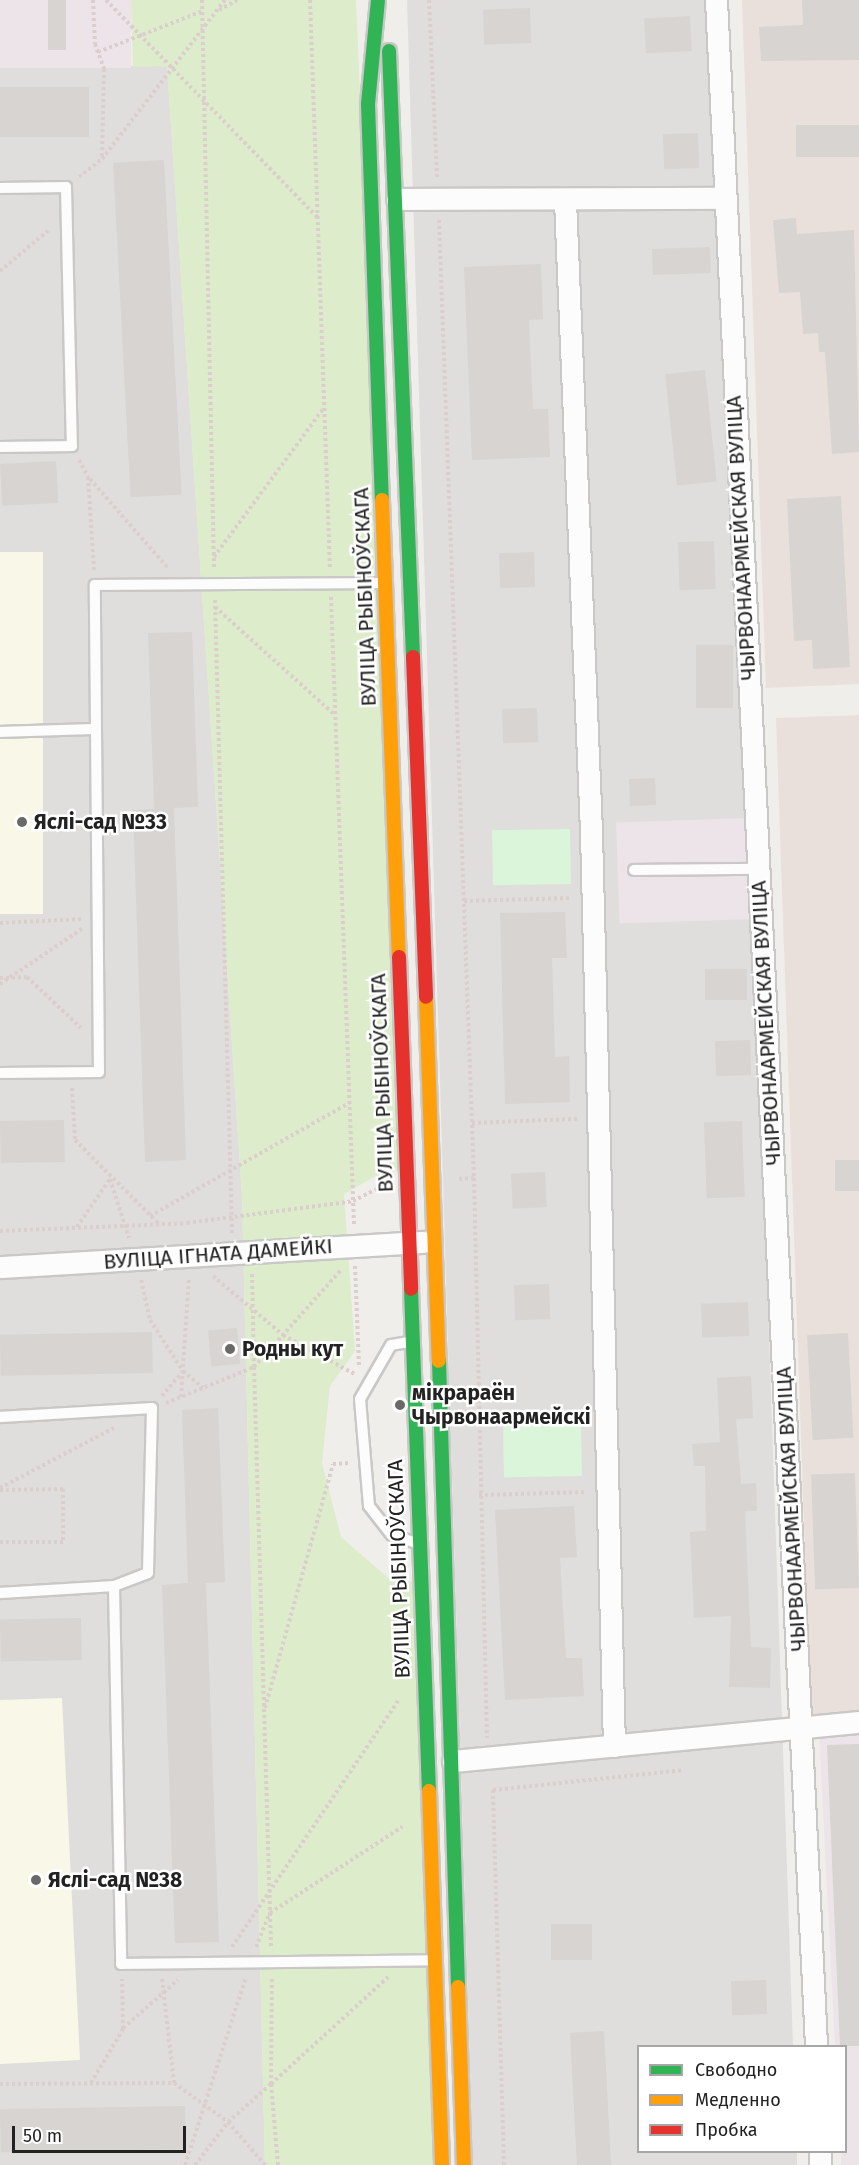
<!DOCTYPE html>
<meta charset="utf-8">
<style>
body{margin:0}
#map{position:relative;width:859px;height:2165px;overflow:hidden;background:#f0eeeb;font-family:"Fira Sans",sans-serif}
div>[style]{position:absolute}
.residential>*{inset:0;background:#dfdedc}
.industrial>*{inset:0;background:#ede4e9;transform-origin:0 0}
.education>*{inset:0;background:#f8f7e8;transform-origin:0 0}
.military>*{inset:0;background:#eae0db}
.grass>*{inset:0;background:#ddeccb}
.park>*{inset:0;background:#daf5da;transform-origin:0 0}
.building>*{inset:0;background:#d7d4d2;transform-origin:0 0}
.path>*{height:4px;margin-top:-2px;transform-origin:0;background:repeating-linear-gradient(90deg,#dccecd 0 3px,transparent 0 6px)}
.roads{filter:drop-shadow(2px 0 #c9c8c7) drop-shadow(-2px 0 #c9c8c7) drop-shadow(0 2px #c9c8c7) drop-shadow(0 -2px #c9c8c7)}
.lane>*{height:10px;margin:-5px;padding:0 5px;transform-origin:5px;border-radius:5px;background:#fdfcfc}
.street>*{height:21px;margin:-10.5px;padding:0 10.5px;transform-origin:10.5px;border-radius:10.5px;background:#fdfcfc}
.fast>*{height:14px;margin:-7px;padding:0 7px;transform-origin:7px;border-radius:7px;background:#30b455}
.slow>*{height:14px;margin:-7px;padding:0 7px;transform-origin:7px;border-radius:7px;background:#ff9f0a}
.jam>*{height:14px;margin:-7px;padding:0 7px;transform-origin:7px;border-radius:7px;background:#e5322d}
.dots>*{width:16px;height:16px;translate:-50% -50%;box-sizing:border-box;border:3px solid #fff;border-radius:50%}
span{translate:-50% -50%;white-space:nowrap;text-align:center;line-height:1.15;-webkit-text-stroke:5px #fff;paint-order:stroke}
.street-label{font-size:21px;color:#222}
.poi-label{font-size:21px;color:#222;font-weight:700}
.left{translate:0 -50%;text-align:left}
.legend{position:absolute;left:637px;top:2045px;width:210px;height:108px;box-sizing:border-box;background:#fff;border:2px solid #a7a7a7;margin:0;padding:8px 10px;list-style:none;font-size:18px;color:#222}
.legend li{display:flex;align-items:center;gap:12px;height:30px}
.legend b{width:30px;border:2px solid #a7a7a7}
.scale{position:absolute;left:12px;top:2126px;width:174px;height:27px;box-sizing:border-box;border:3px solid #222;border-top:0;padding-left:8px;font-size:18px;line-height:21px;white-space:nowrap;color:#222;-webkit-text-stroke:4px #fff;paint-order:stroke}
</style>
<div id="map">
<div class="residential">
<div style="clip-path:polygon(407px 0,724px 0,793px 2046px,638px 2046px,638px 2152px,797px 2152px,797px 2165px,473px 2165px)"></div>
<div style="clip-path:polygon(167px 65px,242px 1195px,265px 2165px,0 2165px,0 68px)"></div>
</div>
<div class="industrial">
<div style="left:0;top:0;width:131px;height:68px"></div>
<div style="left:748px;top:818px;width:101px;height:132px;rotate:88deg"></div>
<div style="clip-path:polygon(859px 1730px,859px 2165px,841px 2165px,846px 2046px,835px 2046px,819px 1732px)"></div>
</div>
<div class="education">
<div style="left:43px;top:552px;width:362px;height:43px;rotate:90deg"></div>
<div style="clip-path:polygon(62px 1698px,80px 2060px,0 2064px,0 1700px)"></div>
</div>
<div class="military">
<div style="clip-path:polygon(742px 0,859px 0,859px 684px,766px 688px)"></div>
<div style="clip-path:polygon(859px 715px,859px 1725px,811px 1726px,776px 718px)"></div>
</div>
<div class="grass">
<div style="clip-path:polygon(131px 0,356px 0,406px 1168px,374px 1177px,344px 1194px,355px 1351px,330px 1386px,322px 1463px,341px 1537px,393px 1582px,419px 1581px,439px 2165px,265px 2165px,242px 1195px,167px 66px,133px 67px)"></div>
</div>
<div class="park">
<div style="left:570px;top:829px;width:55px;height:78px;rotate:89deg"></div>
<div style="left:581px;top:1422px;width:54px;height:78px;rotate:89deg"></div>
</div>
<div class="building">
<div style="left:48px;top:0;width:18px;height:50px"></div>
<div style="clip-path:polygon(802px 0,859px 0,859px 60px,761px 61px,759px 27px,803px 25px)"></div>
<div style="left:530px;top:8px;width:35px;height:47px;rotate:88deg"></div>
<div style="left:690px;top:16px;width:35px;height:46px;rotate:87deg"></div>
<div style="left:0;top:87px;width:89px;height:50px"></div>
<div style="left:859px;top:125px;width:32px;height:63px;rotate:90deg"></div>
<div style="left:698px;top:133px;width:35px;height:35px;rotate:88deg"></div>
<div style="left:164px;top:160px;width:335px;height:51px;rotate:87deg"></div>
<div style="clip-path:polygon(796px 218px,797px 234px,854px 230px,859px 452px,832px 454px,825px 352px,819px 352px,818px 333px,803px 334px,800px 292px,779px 293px,773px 220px)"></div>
<div style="left:710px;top:247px;width:26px;height:58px;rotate:88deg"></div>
<div style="clip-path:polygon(541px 264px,543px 319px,529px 320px,531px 366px,533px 409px,548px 409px,550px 457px,472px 460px,464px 267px)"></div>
<div style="left:705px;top:370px;width:112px;height:40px;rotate:84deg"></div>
<div style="left:56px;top:461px;width:42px;height:56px;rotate:87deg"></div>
<div style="clip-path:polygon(841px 496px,850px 667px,813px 669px,812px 640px,794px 641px,787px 499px)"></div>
<div style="left:714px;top:541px;width:48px;height:36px;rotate:88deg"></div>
<div style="left:534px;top:552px;width:35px;height:35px;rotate:88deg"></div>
<div style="clip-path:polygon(192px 632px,198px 807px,174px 808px,186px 1160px,145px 1162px,133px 810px,154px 809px,148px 633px)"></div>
<div style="left:696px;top:645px;width:37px;height:63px"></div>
<div style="left:537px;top:708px;width:34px;height:35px;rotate:88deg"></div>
<div style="left:655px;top:778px;width:27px;height:26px;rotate:88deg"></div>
<div style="clip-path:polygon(565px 912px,567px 958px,552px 958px,555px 1057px,569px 1056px,570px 1102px,505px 1104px,500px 913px)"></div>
<div style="left:705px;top:969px;width:42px;height:31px"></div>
<div style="left:750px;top:1040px;width:35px;height:35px;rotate:88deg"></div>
<div style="left:64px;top:1120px;width:42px;height:64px;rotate:89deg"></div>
<div style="left:742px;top:1121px;width:76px;height:38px;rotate:88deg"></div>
<div style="left:859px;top:1160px;width:31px;height:24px;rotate:90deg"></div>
<div style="left:545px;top:1172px;width:35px;height:34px;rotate:87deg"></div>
<div style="left:549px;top:1284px;width:35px;height:35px;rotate:88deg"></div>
<div style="left:748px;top:1302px;width:34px;height:47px;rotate:88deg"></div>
<div style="left:237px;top:1328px;width:36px;height:29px;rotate:85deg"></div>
<div style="left:152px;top:1332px;width:41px;height:152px;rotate:89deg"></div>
<div style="left:848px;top:1333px;width:105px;height:41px;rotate:87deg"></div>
<div style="clip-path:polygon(751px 1376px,753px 1418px,736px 1419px,741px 1484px,756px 1483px,757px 1511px,745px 1511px,751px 1647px,771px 1648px,770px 1688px,729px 1687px,731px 1616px,694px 1618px,690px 1532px,706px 1531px,705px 1466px,694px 1466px,692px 1444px,720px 1442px,717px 1378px)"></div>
<div style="clip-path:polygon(218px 1408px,225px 1582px,206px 1583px,219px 1942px,175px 1943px,162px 1585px,188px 1583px,182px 1410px)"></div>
<div style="left:855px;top:1473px;width:115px;height:44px;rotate:88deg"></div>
<div style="clip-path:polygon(574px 1506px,577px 1557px,560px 1558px,563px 1610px,566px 1658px,582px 1658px,584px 1696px,505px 1700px,495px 1510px)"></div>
<div style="left:81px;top:1618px;width:42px;height:81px;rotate:89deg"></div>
<div style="clip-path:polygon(859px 1744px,859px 2046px,840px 2046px,827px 1745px)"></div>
<div style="left:551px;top:1924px;width:41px;height:36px"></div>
<div style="left:766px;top:1980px;width:34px;height:35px;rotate:88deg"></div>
<div style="left:604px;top:2031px;width:134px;height:34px;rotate:87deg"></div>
<div style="left:185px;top:2106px;width:43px;height:185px;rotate:89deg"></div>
</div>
<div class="path">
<div style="left:93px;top:0;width:44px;rotate:87.4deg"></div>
<div style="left:95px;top:44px;width:27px;rotate:70deg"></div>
<div style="left:104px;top:69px;width:90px;rotate:91.3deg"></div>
<div style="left:106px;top:0;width:304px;rotate:45.8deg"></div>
<div style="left:202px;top:0;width:568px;rotate:88.79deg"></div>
<div style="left:310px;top:0;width:569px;rotate:87.99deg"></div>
<div style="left:429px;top:0;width:179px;rotate:87.4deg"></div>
<div style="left:219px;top:10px;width:21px;rotate:-29deg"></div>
<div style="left:98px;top:52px;width:113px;rotate:-21.3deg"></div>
<div style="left:79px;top:177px;width:29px;rotate:-38deg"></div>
<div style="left:102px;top:159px;width:201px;rotate:-52.3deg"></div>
<div style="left:439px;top:220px;width:959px;rotate:87.91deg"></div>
<div style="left:474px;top:1178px;width:560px;rotate:88.67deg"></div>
<div style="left:0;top:271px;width:65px;rotate:-40deg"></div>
<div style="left:79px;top:460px;width:19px;rotate:62deg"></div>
<div style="left:88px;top:477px;width:93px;rotate:86.3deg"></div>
<div style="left:90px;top:479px;width:118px;rotate:48.8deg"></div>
<div style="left:214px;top:557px;width:185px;rotate:-53.6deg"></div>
<div style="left:331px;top:597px;width:628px;rotate:87.9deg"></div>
<div style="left:215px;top:600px;width:634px;rotate:88.46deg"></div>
<div style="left:215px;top:607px;width:161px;rotate:42deg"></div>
<div style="left:464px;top:901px;width:107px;rotate:-1.6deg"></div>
<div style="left:0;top:923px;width:83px;rotate:-2.8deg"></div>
<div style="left:0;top:978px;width:27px;rotate:-2deg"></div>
<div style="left:27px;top:977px;width:74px;rotate:43.4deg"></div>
<div style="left:0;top:984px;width:99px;rotate:-33.9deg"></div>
<div style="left:72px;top:1088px;width:52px;rotate:86.7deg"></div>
<div style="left:75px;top:1140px;width:117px;rotate:45deg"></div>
<div style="left:472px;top:1123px;width:105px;rotate:-2.2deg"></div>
<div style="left:110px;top:1179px;width:62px;rotate:72.1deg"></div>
<div style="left:459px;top:1179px;width:15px;rotate:-4deg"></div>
<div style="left:150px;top:1216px;width:229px;rotate:-29.6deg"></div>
<div style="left:77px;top:1227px;width:58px;rotate:-55.5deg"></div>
<div style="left:0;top:1231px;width:187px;rotate:-2.4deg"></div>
<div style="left:187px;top:1223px;width:167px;rotate:-7.5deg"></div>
<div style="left:353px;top:1201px;width:31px;rotate:-27deg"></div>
<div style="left:355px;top:1266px;width:100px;rotate:87.7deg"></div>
<div style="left:213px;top:1276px;width:92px;rotate:40.1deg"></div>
<div style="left:283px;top:1335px;width:83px;rotate:28.7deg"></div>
<div style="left:141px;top:1280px;width:41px;rotate:77.3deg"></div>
<div style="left:150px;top:1320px;width:61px;rotate:57.1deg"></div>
<div style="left:183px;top:1371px;width:26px;rotate:40deg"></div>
<div style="left:162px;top:1396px;width:31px;rotate:-50deg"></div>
<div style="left:181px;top:1397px;width:119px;rotate:-86.2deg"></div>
<div style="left:166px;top:1403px;width:95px;rotate:-22.2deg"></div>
<div style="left:254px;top:1367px;width:95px;rotate:-91.2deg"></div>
<div style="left:0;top:1488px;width:129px;rotate:-27.8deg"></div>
<div style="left:0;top:1490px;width:63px;rotate:-0.9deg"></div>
<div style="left:63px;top:1489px;width:53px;rotate:90deg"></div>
<div style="left:63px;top:1542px;width:63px;rotate:180deg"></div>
<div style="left:479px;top:1495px;width:107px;rotate:-1.6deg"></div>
<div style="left:265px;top:1708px;width:253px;rotate:-74.4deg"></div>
<div style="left:333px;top:1464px;width:16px;rotate:-4deg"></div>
<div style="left:271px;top:1946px;width:579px;rotate:-91.68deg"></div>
<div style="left:254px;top:1367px;width:130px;rotate:-48.1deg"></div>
<div style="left:232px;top:1947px;width:297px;rotate:-56deg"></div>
<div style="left:256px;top:1947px;width:37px;rotate:-68deg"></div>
<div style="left:270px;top:1913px;width:158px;rotate:-33.1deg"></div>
<div style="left:162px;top:1979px;width:105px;rotate:83.4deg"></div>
<div style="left:123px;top:2028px;width:73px;rotate:-41.1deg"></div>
<div style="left:91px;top:2083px;width:63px;rotate:-59.3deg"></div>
<div style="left:123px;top:2029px;width:50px;rotate:-91.1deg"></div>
<div style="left:0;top:2084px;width:174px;rotate:-0.3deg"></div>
<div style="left:174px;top:2083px;width:67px;rotate:35.8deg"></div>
<div style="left:228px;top:2122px;width:57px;rotate:49.3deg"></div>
<div style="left:185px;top:2165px;width:198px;rotate:-72deg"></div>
<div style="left:195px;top:2165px;width:54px;rotate:-52.5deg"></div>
<div style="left:228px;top:2122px;width:57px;rotate:-41.5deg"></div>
<div style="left:271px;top:2084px;width:106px;rotate:-89.5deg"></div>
<div style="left:278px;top:2165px;width:81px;rotate:-94.9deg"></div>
<div style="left:271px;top:2084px;width:159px;rotate:-42.4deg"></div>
<div style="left:504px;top:2165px;width:375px;rotate:-91.7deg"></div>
<div style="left:493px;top:1790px;width:190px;rotate:-6deg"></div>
</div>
<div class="roads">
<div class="lane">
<div style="left:0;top:188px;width:66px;rotate:-0.9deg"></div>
<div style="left:66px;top:187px;width:259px;rotate:88.7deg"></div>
<div style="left:72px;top:446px;width:72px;rotate:179.2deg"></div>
<div style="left:0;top:732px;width:96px;rotate:-1.8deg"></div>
<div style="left:634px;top:870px;width:124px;rotate:-0.5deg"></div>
<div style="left:0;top:1073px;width:99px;rotate:-0.6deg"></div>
<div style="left:99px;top:1072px;width:487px;rotate:-90.5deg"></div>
<div style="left:95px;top:585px;width:287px;rotate:-0.4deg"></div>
<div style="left:409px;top:1342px;width:18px;rotate:171deg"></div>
<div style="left:391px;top:1345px;width:62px;rotate:119.9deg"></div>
<div style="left:360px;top:1399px;width:107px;rotate:85.2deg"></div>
<div style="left:369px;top:1506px;width:37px;rotate:52deg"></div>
<div style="left:392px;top:1535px;width:25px;rotate:18deg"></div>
<div style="left:0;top:1417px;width:152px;rotate:-3.4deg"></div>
<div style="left:152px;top:1408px;width:165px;rotate:91.4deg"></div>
<div style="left:148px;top:1573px;width:36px;rotate:159deg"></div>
<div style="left:114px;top:1586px;width:378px;rotate:88.9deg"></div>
<div style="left:121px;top:1964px;width:311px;rotate:-0.7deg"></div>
<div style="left:0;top:1593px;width:114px;rotate:-3.5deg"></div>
</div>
<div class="street">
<div style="left:716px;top:0;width:2048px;rotate:87.2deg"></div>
<div style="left:397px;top:199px;width:327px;rotate:-0.2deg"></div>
<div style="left:565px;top:200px;width:633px;rotate:87.64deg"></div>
<div style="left:591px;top:832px;width:914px;rotate:88.56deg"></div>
<div style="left:0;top:1267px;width:424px;rotate:-3.4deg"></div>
<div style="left:453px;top:1761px;width:408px;rotate:-5.5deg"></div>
<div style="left:820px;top:2152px;width:13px;rotate:90deg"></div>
</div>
<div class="fast">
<div style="left:378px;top:0;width:104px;rotate:95.5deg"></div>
<div style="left:368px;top:104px;width:396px;rotate:88deg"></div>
<div style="left:389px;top:51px;width:606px;rotate:87.73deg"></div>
<div style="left:411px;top:1289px;width:502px;rotate:87.95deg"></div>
<div style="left:439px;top:1361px;width:626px;rotate:88.26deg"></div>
</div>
<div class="slow">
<div style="left:382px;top:500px;width:457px;rotate:87.9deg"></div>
<div style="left:426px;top:997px;width:364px;rotate:88deg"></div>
<div style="left:429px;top:1791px;width:374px;rotate:88deg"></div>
<div style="left:458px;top:1987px;width:178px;rotate:88.1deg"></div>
</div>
<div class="jam">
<div style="left:413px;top:657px;width:340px;rotate:87.8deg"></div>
<div style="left:399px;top:957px;width:332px;rotate:87.9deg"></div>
</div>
</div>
<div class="dots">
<div style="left:22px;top:822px;background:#6a6968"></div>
<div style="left:230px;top:1349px;background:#6a6968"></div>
<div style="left:400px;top:1405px;background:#6a6968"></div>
<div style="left:36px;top:1880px;background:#6a6968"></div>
</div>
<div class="street-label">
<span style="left:741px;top:538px;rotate:-93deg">ЧЫРВОНААРМЕЙСКАЯ ВУЛІЦА</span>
<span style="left:365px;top:597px;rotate:-92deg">ВУЛІЦА РЫБІНОЎСКАГА</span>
<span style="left:766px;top:1023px;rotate:-93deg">ЧЫРВОНААРМЕЙСКАЯ ВУЛІЦА</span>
<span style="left:382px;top:1083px;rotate:-92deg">ВУЛІЦА РЫБІНОЎСКАГА</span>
<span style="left:218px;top:1254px;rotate:-4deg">ВУЛІЦА ІГНАТА ДАМЕЙКІ</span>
<span style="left:791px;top:1509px;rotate:-93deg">ЧЫРВОНААРМЕЙСКАЯ ВУЛІЦА</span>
<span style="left:399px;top:1569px;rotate:-92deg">ВУЛІЦА РЫБІНОЎСКАГА</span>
</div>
<div class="poi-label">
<span class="left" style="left:34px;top:822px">Яслі-сад №33</span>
<span class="left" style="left:242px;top:1349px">Родны кут</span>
<span class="left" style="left:412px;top:1405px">мікрараён<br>Чырвонаармейскі</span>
<span class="left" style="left:48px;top:1880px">Яслі-сад №38</span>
</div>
<ul class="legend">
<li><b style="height:8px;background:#30b455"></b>Свободно</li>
<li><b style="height:8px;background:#ff9f0a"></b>Медленно</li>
<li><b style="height:8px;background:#e5322d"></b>Пробка</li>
</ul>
<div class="scale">50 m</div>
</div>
